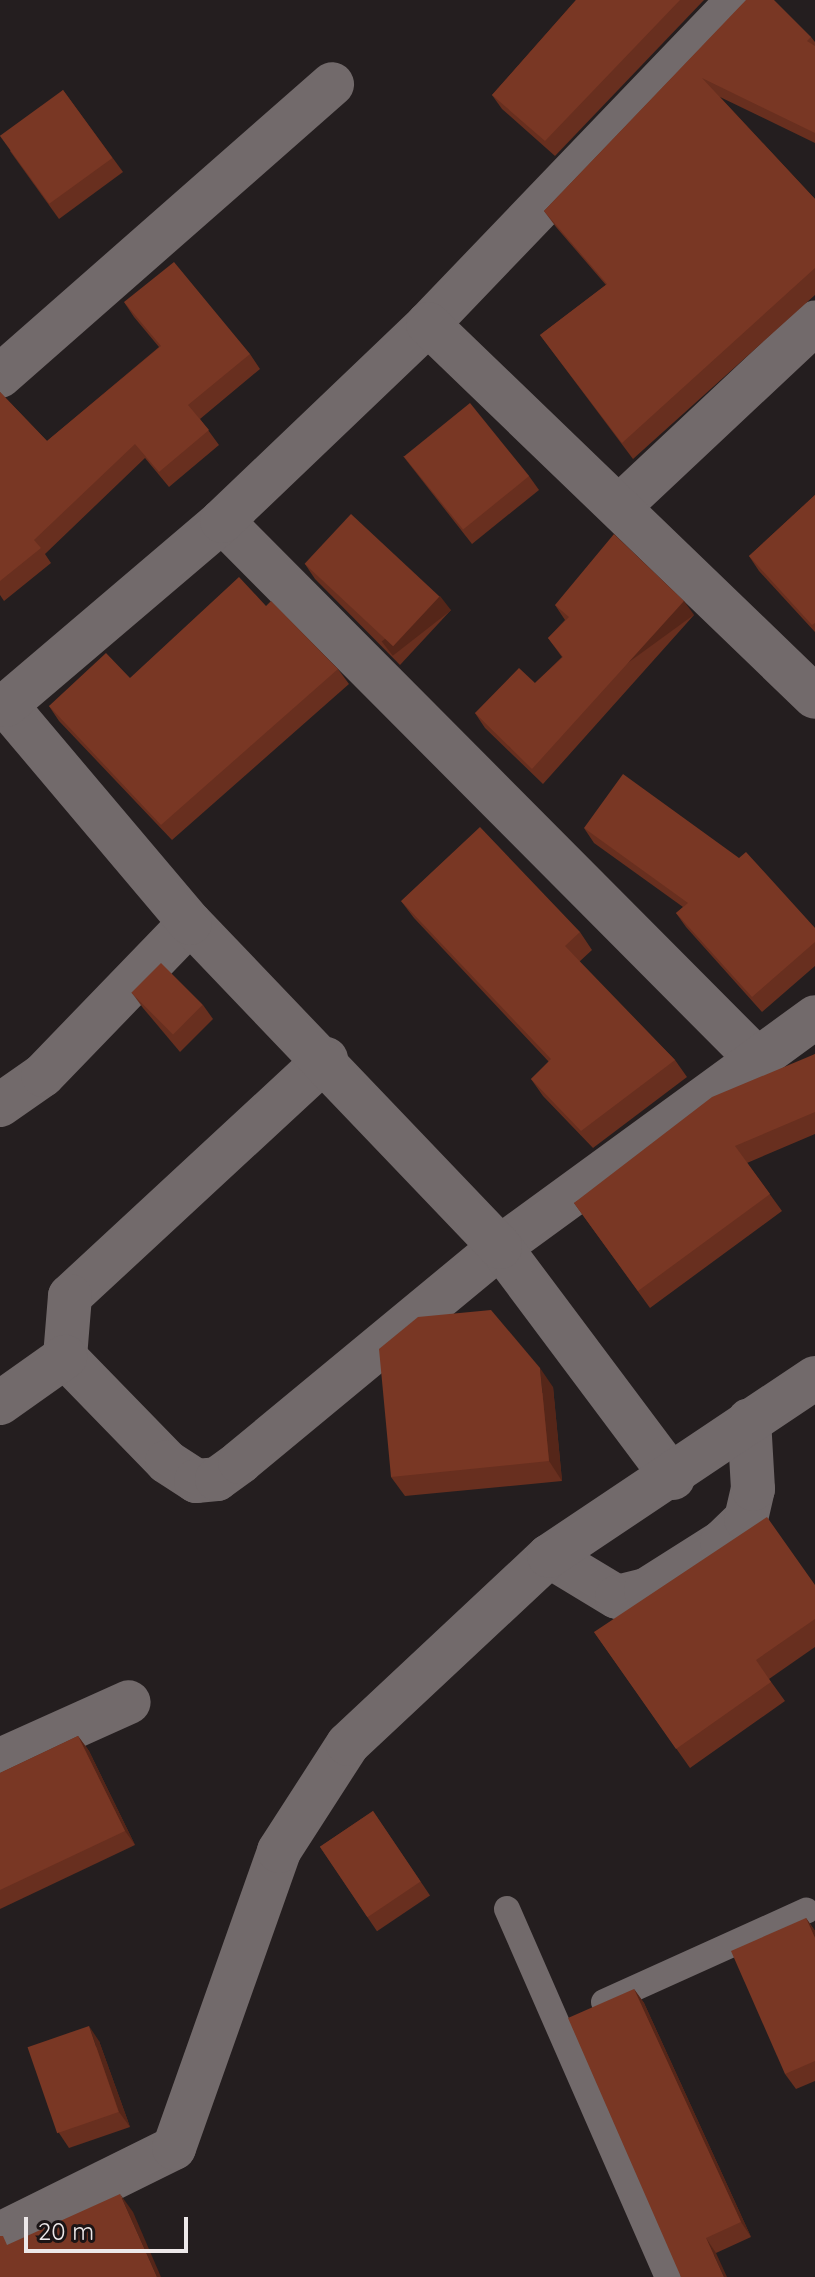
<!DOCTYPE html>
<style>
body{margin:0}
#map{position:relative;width:815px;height:2277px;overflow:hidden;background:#241e1f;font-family:Quicksand,sans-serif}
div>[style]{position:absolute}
.service>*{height:26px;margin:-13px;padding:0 13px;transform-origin:13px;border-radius:13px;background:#726a6b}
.minor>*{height:44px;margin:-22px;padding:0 22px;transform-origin:22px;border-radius:22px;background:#726a6b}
.wall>*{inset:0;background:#682f1f;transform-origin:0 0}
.shaded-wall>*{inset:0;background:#552619;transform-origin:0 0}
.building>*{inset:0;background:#793724;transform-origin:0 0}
span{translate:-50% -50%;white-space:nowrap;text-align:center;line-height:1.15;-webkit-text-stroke:6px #1b1415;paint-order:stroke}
.scale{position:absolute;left:24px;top:2217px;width:164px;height:36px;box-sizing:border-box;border:4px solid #ede8e9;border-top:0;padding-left:10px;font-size:24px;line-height:28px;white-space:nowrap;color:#ede8e9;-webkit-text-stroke:6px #1b1415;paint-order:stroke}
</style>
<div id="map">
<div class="service">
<div style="left:507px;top:1909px;width:402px;rotate:66.4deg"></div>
<div style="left:604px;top:2002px;width:222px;rotate:-24.3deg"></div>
</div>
<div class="minor">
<div style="left:428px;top:324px;width:449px;rotate:-46.2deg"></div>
<div style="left:0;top:376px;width:442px;rotate:-41.3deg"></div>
<div style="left:622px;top:504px;width:265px;rotate:-43.2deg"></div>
<div style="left:222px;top:521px;width:756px;rotate:45.16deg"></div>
<div style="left:326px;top:1059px;width:349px;rotate:137.2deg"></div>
<div style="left:70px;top:1296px;width:61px;rotate:94.7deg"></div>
<div style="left:65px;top:1357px;width:146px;rotate:45.8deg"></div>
<div style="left:167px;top:1462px;width:35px;rotate:33deg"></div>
<div style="left:196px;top:1481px;width:21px;rotate:-5deg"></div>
<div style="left:217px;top:1479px;width:29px;rotate:-36deg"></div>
<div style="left:240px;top:1462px;width:337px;rotate:-39.6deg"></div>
<div style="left:500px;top:1247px;width:390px;rotate:-36.1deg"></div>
<div style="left:0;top:1105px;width:52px;rotate:-34.9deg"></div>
<div style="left:43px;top:1075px;width:211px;rotate:-46deg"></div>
<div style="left:0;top:1403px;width:80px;rotate:-35.3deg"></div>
<div style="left:673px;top:1478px;width:289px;rotate:-126.8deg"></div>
<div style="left:500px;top:1247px;width:448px;rotate:-133.7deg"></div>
<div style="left:190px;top:923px;width:285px;rotate:-130.2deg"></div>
<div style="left:6px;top:705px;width:284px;rotate:-40.4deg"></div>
<div style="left:222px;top:521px;width:285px;rotate:-43.7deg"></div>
<div style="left:428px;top:324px;width:537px;rotate:43.94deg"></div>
<div style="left:549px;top:1556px;width:79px;rotate:31.1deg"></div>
<div style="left:617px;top:1597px;width:30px;rotate:-14deg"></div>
<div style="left:646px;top:1590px;width:90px;rotate:-32.3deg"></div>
<div style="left:722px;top:1542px;width:33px;rotate:-44deg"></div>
<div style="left:746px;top:1519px;width:31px;rotate:-77deg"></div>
<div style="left:753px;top:1489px;width:69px;rotate:-93.3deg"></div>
<div style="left:0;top:1760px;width:141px;rotate:-24.2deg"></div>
<div style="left:0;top:2234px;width:194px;rotate:-26.3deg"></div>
<div style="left:174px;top:2148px;width:315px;rotate:-70.5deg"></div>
<div style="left:279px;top:1851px;width:127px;rotate:-57.2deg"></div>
<div style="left:348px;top:1744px;width:275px;rotate:-43.1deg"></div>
<div style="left:549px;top:1556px;width:320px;rotate:-33.8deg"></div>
</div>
<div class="wall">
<div style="clip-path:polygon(576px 0,704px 0,555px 156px,502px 109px,492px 95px)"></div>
<div style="clip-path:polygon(746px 1px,811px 37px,815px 42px,815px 143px,720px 97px,815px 199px,815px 295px,633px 459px,540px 335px,606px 285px,556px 227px,544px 211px)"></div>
<div style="clip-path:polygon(63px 90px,123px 172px,59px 219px,10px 151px)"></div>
<div style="clip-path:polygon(124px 302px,250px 354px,260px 369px,200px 419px,219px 445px,169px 487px,145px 458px,45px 554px,51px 563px,4px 601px,0 595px,0 392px,47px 441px,159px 347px,134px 317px)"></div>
<div style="clip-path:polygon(403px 456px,529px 476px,539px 490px,472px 544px)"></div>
<div style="clip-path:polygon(815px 495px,815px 632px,759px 571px,749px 556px)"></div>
<div style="clip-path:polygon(305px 564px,451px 610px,400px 665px,315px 579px)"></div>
<div style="clip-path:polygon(555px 605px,694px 615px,543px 784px,485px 728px,475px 713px,535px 683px,562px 657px,548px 638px,565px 620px)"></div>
<div style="clip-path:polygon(266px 606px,338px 669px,349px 684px,172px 840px,59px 721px,49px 706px,130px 678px)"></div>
<div style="clip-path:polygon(584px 828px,815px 928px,815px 966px,762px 1012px,686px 927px,676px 913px,683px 907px,594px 843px)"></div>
<div style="clip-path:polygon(401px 901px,580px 932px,592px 950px,579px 962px,675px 1060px,687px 1077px,593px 1148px,543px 1096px,531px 1079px,549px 1062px,414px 918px)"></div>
<div style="clip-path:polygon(132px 993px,203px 1005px,213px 1019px,180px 1052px,143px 1008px)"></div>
<div style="clip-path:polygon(815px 1054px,815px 1134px,747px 1163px,782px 1211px,650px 1308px,574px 1203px)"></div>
<div style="clip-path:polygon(553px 1387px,562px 1481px,405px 1496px,391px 1477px)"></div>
<div style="clip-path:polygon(815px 1585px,815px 1647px,769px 1679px,785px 1701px,690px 1768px,594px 1632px)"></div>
<div style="clip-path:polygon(78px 1736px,89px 1751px,135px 1845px,0 1909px,0 1773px)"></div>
<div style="left:373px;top:1811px;width:102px;height:64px;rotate:56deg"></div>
<div style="clip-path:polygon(806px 1918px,815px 1931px,815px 2081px,796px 2089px,785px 2074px)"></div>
<div style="clip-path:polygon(634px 1989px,644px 2003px,751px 2237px,716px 2253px,681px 2277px)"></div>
<div style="clip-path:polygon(99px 2041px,130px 2127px,69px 2148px,59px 2133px)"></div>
</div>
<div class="shaded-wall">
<div style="left:440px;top:596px;width:18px;height:74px;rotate:52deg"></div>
<div style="left:684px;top:601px;width:17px;height:227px;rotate:54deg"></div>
<div style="clip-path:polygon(540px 1368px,553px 1387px,562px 1481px,549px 1461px)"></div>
<div style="clip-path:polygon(78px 1736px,89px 1751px,135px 1845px,125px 1831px)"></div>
<div style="clip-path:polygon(806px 1918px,815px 1931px,815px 1938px)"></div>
<div style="clip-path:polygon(634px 1989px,644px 2003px,751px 2237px,741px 2222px)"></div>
<div style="clip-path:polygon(89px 2026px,99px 2041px,130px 2127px,119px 2112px)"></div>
<div style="clip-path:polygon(120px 2194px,133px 2212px,161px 2277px,157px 2277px)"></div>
<div style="clip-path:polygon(706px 2238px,716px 2253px,727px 2277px,724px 2277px)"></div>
</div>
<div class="building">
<div style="clip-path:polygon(576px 0,680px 0,545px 141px,492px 95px)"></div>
<div style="clip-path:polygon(746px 0,774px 0,811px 37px,807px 41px,815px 46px,815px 133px,702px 78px,815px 199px,815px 268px,622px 443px,540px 335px,607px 284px,544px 211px)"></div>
<div style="left:63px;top:90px;width:84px;height:78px;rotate:54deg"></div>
<div style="clip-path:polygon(174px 262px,250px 354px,188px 405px,209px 430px,159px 472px,135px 444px,34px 540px,41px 548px,0 581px,0 392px,47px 441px,161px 346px,124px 302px)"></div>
<div style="left:470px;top:403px;width:94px;height:85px;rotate:51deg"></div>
<div style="clip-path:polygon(815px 495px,815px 623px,812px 625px,749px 556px)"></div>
<div style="left:351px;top:514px;width:121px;height:68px;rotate:43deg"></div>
<div style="clip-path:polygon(614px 534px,684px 601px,532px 769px,475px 713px,519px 668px,535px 683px,563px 657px,548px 638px,569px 617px,555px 605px)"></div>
<div style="clip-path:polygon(239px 577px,266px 606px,271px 601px,338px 669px,161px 825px,49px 706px,106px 653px,130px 678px)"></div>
<div style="clip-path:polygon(623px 774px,739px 858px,746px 852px,815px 928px,815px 942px,752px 997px,676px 913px,688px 903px,584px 828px)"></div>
<div style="clip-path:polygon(480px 827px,580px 932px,565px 946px,675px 1060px,581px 1131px,531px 1079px,551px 1059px,401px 901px)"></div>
<div style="left:161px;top:963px;width:59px;height:42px;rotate:45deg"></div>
<div style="clip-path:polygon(815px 1054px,815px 1112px,735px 1146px,770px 1194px,638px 1291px,574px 1203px,712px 1097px)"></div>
<div style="clip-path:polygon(491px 1310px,540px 1368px,549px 1461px,391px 1477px,379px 1349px,418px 1317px)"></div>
<div style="clip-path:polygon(767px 1517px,815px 1585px,815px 1619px,756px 1660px,771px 1682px,676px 1749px,594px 1632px)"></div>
<div style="clip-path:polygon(78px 1736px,125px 1831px,0 1890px,0 1773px)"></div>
<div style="left:373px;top:1811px;width:85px;height:64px;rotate:56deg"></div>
<div style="clip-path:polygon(806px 1918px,815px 1938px,815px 2061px,785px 2074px,731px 1951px)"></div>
<div style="clip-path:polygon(634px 1989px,741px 2222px,706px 2238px,724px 2277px,681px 2277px,568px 2018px)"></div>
<div style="left:89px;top:2026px;width:91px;height:65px;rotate:71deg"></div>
<div style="clip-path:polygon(120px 2194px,157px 2277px,0 2277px,0 2236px,3px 2236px,7px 2245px)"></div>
</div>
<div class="scale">20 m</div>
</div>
